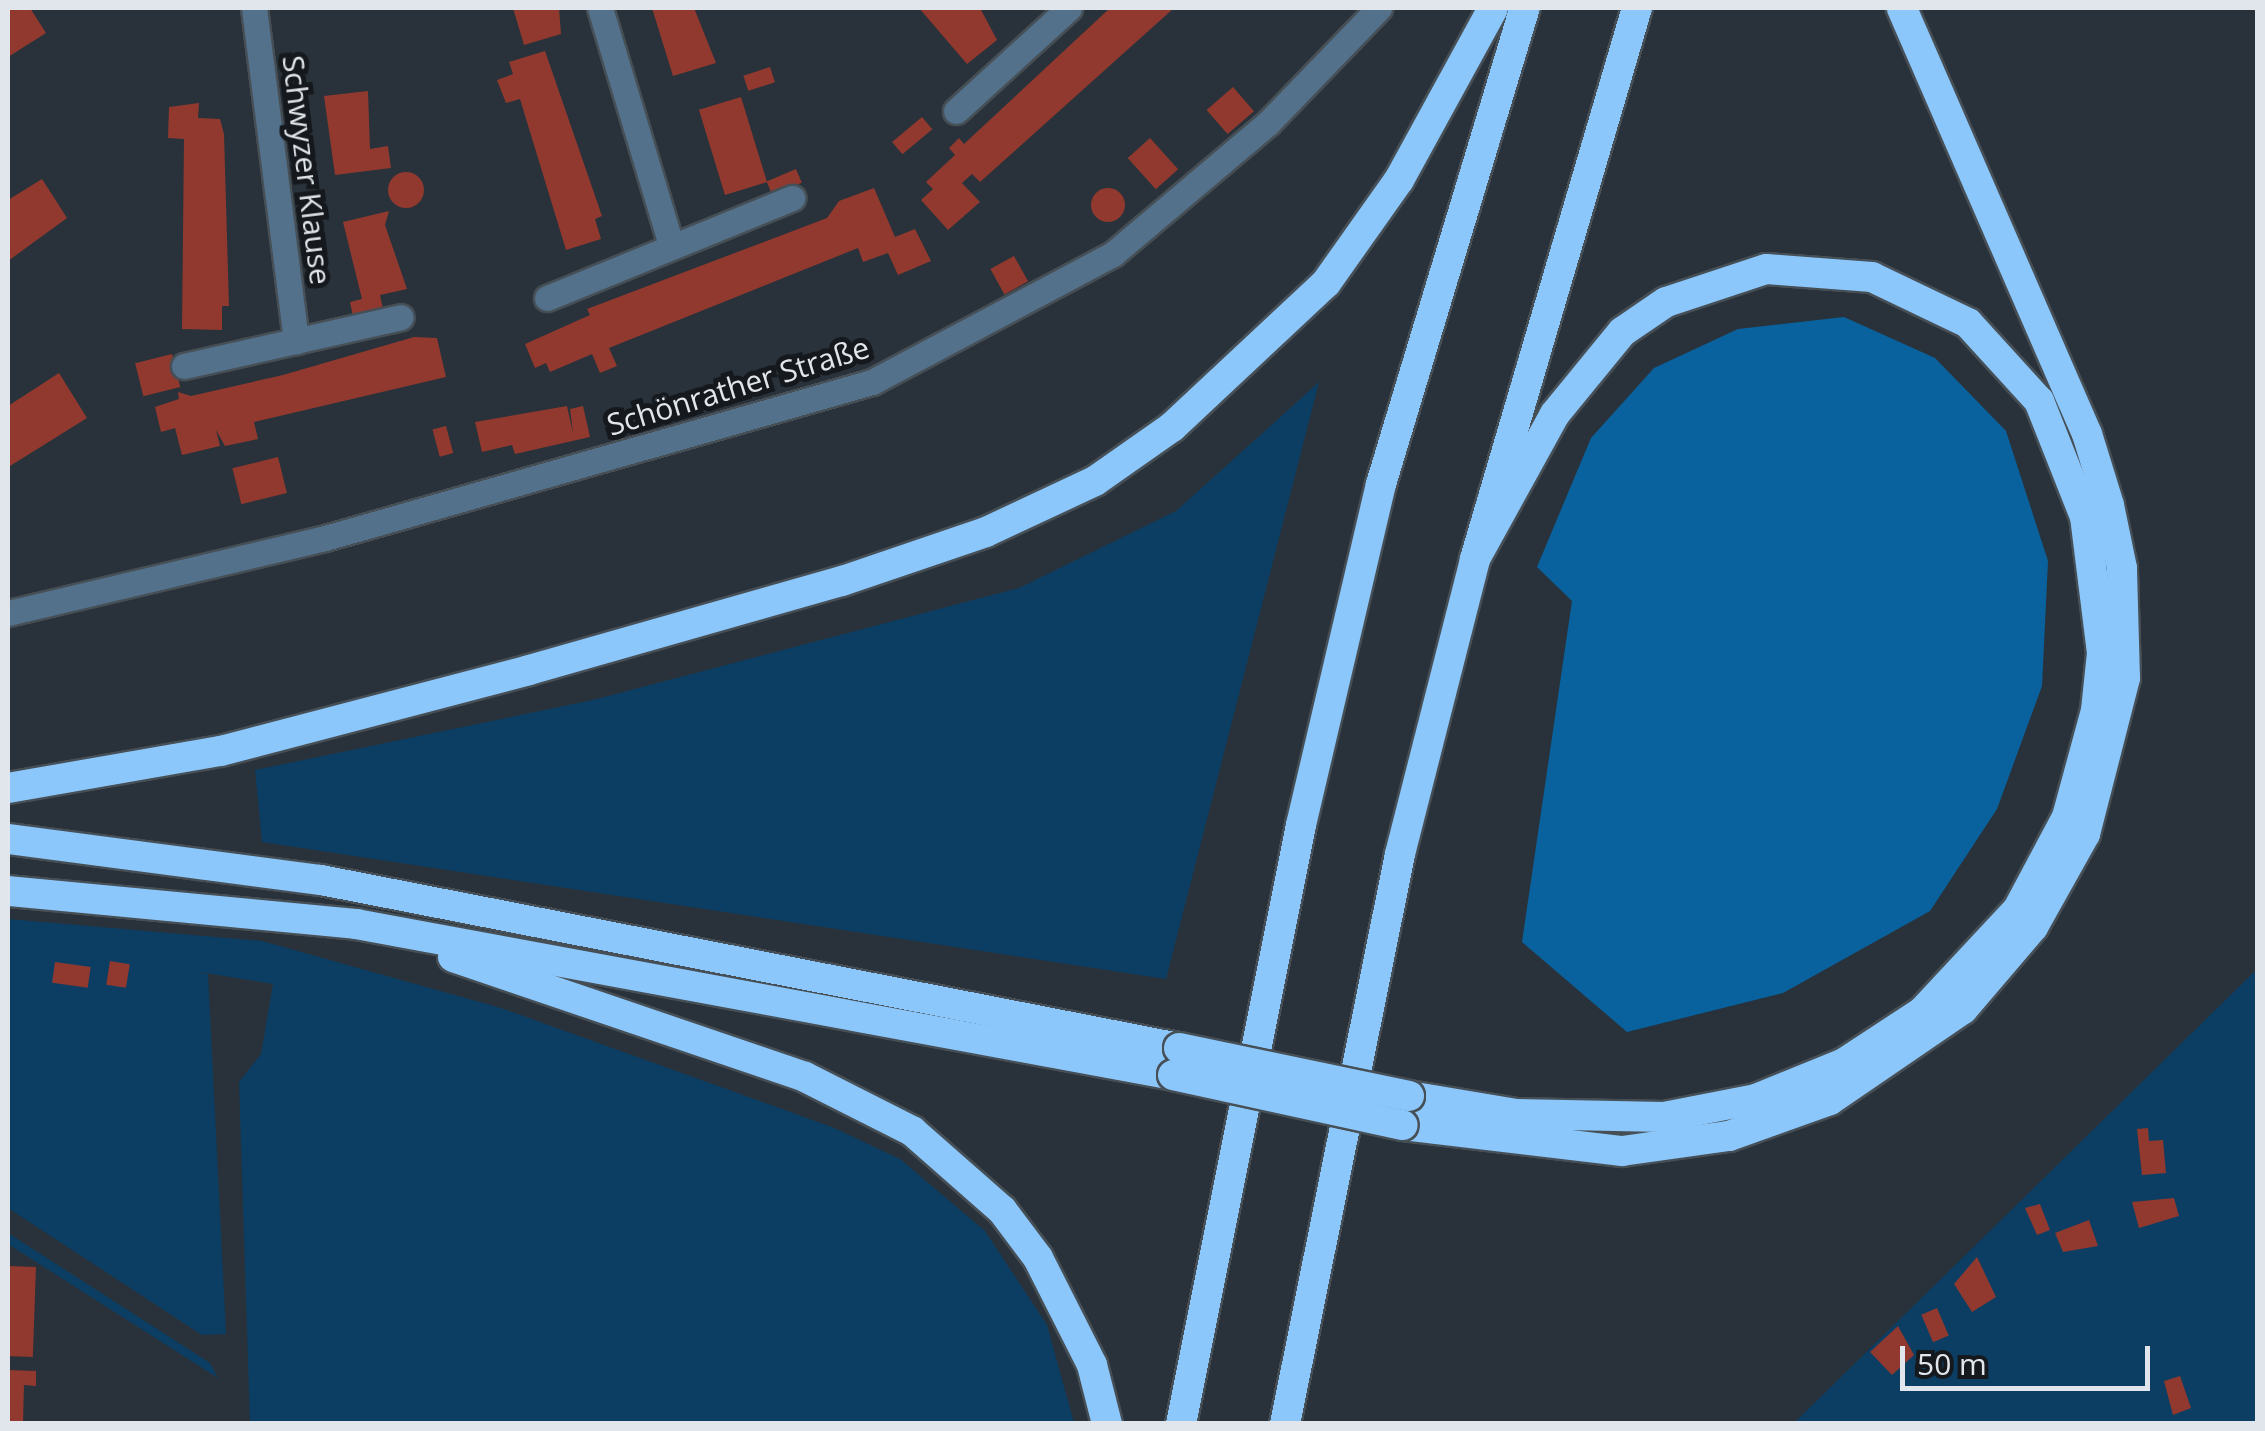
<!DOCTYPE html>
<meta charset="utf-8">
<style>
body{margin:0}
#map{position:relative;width:2265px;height:1431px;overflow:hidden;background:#29323a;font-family:"Open Sans",sans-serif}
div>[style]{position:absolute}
.green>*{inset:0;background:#0c3e63}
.water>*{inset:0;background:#09629d}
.building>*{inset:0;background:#91392e;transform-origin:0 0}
.round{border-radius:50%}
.roads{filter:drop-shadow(2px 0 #464f56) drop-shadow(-2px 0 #464f56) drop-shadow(0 2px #464f56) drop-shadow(0 -2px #464f56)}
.minor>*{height:25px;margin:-12.5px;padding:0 12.5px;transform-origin:12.5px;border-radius:12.5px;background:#53718b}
.motorway>*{height:30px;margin:-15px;padding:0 15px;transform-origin:15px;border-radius:15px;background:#8cc7fb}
.bridges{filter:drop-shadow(2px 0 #464f56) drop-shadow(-2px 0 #464f56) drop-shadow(0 2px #464f56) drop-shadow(0 -2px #464f56)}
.motorway-bridge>*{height:30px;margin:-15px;padding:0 15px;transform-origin:15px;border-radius:15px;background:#8cc7fb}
span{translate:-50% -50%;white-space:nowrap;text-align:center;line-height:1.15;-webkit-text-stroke:10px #15191d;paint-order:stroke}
.street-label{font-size:30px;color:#e1e6ec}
.frame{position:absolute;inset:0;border:10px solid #e1e6ec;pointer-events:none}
.scale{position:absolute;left:1900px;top:1346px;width:250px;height:45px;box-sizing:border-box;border:5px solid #e1e6ec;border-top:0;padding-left:12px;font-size:30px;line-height:35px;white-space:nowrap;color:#e1e6ec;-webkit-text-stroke:8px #15191d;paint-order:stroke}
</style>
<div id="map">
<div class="green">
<div style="clip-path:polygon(1319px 382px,1166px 979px,262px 842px,255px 770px,593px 700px,1019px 588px,1176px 511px)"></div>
<div style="clip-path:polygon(8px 919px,262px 941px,501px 1008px,832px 1127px,900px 1159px,985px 1231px,1047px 1325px,1074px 1423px,250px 1423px,239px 1082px,261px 1054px,273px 984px,194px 971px,208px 974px,226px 1334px,202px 1335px,8px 1208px)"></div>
<div style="clip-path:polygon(2257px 969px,2257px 1423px,1794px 1423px)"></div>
<div style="clip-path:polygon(8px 1233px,210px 1363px,218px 1378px,8px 1244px)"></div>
</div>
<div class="water">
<div style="clip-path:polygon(1844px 317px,1935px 358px,2006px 431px,2048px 561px,2042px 686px,1997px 809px,1930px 911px,1783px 993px,1627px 1032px,1522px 942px,1572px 601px,1537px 567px,1591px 438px,1654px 368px,1738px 329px)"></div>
</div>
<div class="building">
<div style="clip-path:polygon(8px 8px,30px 8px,46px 33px,8px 57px)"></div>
<div style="clip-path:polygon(513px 8px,559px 8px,561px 34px,524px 45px)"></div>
<div style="clip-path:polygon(652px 8px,694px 8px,716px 63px,673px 76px)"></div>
<div style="clip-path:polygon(919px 8px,980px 8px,997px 40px,967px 64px)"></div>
<div style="clip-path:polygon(1110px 8px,1174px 8px,980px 182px,972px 174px,962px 183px,980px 202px,948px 230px,921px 200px,933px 189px,926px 182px,955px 155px,949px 148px,959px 138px,964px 144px)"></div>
<div style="clip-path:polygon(545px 51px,602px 216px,595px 219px,601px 239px,566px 250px,520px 99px,506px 103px,497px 80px,513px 74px,509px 62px)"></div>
<div style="left:770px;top:67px;width:16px;height:28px;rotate:72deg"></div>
<div style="left:1233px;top:87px;width:32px;height:35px;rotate:49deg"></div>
<div style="clip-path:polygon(368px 91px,370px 149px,388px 146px,391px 168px,335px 175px,324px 96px)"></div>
<div style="left:741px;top:97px;width:89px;height:44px;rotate:73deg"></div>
<div style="clip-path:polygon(199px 103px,198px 118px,220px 119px,224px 134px,229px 306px,222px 306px,222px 330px,182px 329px,184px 139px,168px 138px,169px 107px)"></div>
<div style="left:922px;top:117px;width:16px;height:39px;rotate:50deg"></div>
<div style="left:1150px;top:138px;width:42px;height:30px;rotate:48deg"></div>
<div style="left:796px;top:169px;width:15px;height:32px;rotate:67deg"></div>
<div class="round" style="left:388px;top:172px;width:36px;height:36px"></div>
<div style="clip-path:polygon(42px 179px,67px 218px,8px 261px,8px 200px)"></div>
<div class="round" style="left:1091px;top:188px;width:34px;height:34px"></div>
<div style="clip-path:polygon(874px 188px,895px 237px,915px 229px,931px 261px,898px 275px,888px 253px,863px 262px,858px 248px,609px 348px,617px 366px,600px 373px,592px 354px,550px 372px,546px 363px,535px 368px,525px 344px,590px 315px,587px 309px,827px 218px,839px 201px)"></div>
<div style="clip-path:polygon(389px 211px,385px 225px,407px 289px,380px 295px,383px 309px,353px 316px,350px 302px,362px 299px,343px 222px)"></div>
<div style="left:1014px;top:256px;width:29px;height:27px;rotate:61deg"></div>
<div style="clip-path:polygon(414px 337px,437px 338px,446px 377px,254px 422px,258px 439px,225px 446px,216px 430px,220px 446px,182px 455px,175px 428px,161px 432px,155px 407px,179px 399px,178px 392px,191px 396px,283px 375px)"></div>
<div style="left:172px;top:354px;width:34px;height:38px;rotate:76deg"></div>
<div style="clip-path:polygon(59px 373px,87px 418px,10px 466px,8px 406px)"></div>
<div style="clip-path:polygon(567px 406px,573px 433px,570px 409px,583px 406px,590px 437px,515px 454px,512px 445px,482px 452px,475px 422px)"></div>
<div style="left:446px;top:426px;width:28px;height:14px;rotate:75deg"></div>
<div style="left:278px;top:457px;width:37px;height:47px;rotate:76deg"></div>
<div style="left:110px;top:961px;width:20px;height:24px;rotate:9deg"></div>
<div style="left:55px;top:962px;width:36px;height:21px;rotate:8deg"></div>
<div style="clip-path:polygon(2148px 1128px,2149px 1141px,2163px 1140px,2166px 1173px,2142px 1175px,2137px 1129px)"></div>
<div style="clip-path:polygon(2174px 1198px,2179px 1216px,2139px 1228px,2132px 1202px)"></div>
<div style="clip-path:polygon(2040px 1204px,2050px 1230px,2037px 1235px,2025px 1208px)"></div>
<div style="clip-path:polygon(2089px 1220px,2098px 1246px,2063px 1252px,2055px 1233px)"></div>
<div style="clip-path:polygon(1977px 1257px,1996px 1297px,1972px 1312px,1954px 1284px)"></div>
<div style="left:8px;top:1266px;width:28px;height:90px;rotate:2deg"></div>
<div style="left:1937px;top:1308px;width:30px;height:17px;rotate:67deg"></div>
<div style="clip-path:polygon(1898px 1326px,1914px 1355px,1892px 1375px,1870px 1352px)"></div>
<div style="clip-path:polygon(8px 1370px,36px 1371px,36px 1386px,24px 1385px,23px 1424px,8px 1424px)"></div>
<div style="clip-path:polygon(2180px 1376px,2191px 1408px,2173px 1415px,2164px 1381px)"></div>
</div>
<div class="roads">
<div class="minor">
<div style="left:254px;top:8px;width:336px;rotate:82.8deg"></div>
<div style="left:600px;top:8px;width:247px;rotate:73.3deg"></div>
<div style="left:956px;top:111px;width:153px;rotate:-42.3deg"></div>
<div style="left:547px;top:298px;width:265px;rotate:-22.2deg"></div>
<div style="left:184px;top:366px;width:222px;rotate:-12.7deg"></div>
<div style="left:8px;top:613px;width:326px;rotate:-13.3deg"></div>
<div style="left:325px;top:538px;width:569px;rotate:-15.92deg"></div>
<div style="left:872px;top:382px;width:273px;rotate:-28deg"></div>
<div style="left:1113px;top:254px;width:203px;rotate:-40.2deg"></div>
<div style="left:1268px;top:123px;width:160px;rotate:-46deg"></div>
</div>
<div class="motorway">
<div style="left:8px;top:788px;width:216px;rotate:-9.9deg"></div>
<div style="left:221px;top:751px;width:318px;rotate:-14.7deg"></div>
<div style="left:529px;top:670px;width:325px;rotate:-15.9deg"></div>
<div style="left:842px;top:581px;width:152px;rotate:-18.8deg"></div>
<div style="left:986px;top:532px;width:120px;rotate:-25.1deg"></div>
<div style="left:1095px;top:481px;width:94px;rotate:-35deg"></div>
<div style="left:1172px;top:427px;width:211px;rotate:-43.1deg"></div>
<div style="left:1326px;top:283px;width:126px;rotate:-54.7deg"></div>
<div style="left:1399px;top:180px;width:196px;rotate:-61.3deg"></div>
<div style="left:8px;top:839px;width:316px;rotate:7.5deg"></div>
<div style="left:321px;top:880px;width:874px;rotate:11.08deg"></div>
<div style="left:8px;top:891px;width:350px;rotate:5.4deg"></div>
<div style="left:356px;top:924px;width:831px;rotate:10.47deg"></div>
<div style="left:453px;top:957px;width:372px;rotate:18.8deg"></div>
<div style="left:805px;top:1077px;width:120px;rotate:26.8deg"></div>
<div style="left:912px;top:1131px;width:120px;rotate:41.3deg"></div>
<div style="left:1002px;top:1210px;width:60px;rotate:53.1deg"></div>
<div style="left:1038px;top:1258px;width:120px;rotate:63.2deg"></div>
<div style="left:1092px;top:1365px;width:61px;rotate:75.7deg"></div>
<div style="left:1409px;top:1096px;width:109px;rotate:9.5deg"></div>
<div style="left:1516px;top:1114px;width:148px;rotate:1.2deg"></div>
<div style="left:1664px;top:1117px;width:94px;rotate:-11.1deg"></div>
<div style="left:1756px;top:1099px;width:95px;rotate:-22.2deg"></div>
<div style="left:1844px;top:1063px;width:93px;rotate:-33.2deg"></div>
<div style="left:1922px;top:1012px;width:141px;rotate:-47deg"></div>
<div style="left:2018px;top:909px;width:104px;rotate:-62deg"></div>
<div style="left:2067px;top:817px;width:111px;rotate:-74.8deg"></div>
<div style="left:2096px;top:710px;width:57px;rotate:-84deg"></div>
<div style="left:2102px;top:653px;width:137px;rotate:-97.1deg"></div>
<div style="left:2085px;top:517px;width:125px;rotate:-111.6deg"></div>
<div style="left:2039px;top:401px;width:105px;rotate:-132.3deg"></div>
<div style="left:1968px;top:323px;width:106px;rotate:-154.4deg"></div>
<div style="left:1872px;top:277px;width:106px;rotate:-175.7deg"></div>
<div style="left:1766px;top:269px;width:105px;rotate:161.7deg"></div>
<div style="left:1666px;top:302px;width:53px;rotate:145.7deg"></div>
<div style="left:1622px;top:332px;width:106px;rotate:129.3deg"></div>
<div style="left:1555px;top:414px;width:166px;rotate:118.9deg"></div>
<div style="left:1403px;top:1125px;width:221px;rotate:6.8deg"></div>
<div style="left:1622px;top:1151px;width:108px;rotate:-8deg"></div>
<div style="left:1729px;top:1136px;width:107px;rotate:-19.6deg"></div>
<div style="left:1830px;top:1100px;width:161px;rotate:-34.4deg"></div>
<div style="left:1963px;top:1009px;width:108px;rotate:-49.5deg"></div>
<div style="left:2033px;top:927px;width:107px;rotate:-60.8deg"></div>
<div style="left:2085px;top:834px;width:161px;rotate:-75.6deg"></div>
<div style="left:2125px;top:678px;width:110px;rotate:-91.6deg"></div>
<div style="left:2122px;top:568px;width:64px;rotate:-101.7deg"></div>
<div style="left:2109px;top:505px;width:74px;rotate:-107.2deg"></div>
<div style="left:2087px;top:434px;width:464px;rotate:-113.5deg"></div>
<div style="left:1181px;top:1424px;width:611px;rotate:-78.67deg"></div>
<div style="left:1301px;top:825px;width:350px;rotate:-76.8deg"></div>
<div style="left:1381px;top:484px;width:497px;rotate:-73.2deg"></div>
<div style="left:1285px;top:1424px;width:581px;rotate:-78.59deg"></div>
<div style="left:1400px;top:854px;width:304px;rotate:-75.7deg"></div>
<div style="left:1475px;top:559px;width:574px;rotate:-73.62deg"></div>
</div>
</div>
<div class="bridges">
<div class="motorway-bridge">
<div style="left:1179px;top:1048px;width:235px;rotate:11.8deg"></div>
<div style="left:1173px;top:1075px;width:235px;rotate:12.3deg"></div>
</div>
</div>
<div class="street-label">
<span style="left:307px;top:170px;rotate:83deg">Schwyzer Klause</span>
<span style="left:738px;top:386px;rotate:-17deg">Schönrather Straße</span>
</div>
<div class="frame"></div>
<div class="scale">50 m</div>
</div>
